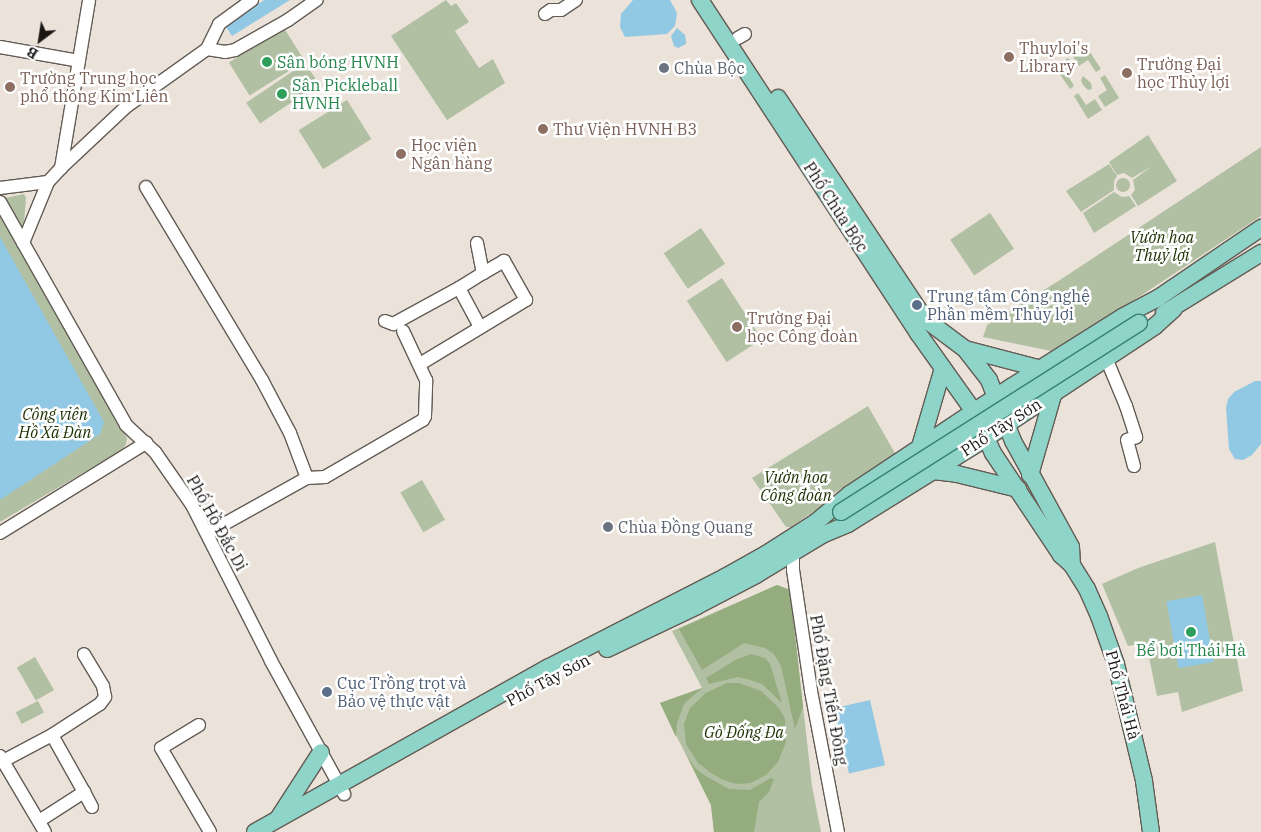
<!DOCTYPE html>
<meta charset="utf-8">
<style>
body{margin:0}
#map{position:relative;width:1261px;height:832px;overflow:hidden;background:#ebe2d9;font-family:"IBM Plex Serif",serif}
div>[style]{position:absolute}
.green>*{inset:0;background:#b1c0a3;transform-origin:0 0}
.round{border-radius:50%}
.forest>*{inset:0;background:#95ac7e}
.water>*{inset:0;background:#91c8e4;transform-origin:0 0}
.roads{filter:drop-shadow(1px 0 #635c55) drop-shadow(-1px 0 #635c55) drop-shadow(0 1px #635c55) drop-shadow(0 -1px #635c55)}
.minor>*{height:12px;margin:-6px;padding:0 6px;transform-origin:6px;border-radius:6px;background:#fff}
.major>*{height:16px;margin:-8px;padding:0 8px;transform-origin:8px;border-radius:8px;background:#8fd4c8}
.bridges{filter:drop-shadow(1px 0 #367f71) drop-shadow(-1px 0 #367f71) drop-shadow(0 1px #367f71) drop-shadow(0 -1px #367f71)}
.major-bridge>*{height:16px;margin:-8px;padding:0 8px;transform-origin:8px;border-radius:8px;background:#8fd4c8}
.dots>*{width:14px;height:14px;translate:-50% -50%;box-sizing:border-box;border:2px solid #fff;border-radius:50%}
span{translate:-50% -50%;white-space:nowrap;text-align:center;line-height:1.15;-webkit-text-stroke:5px #fff;paint-order:stroke}
.education-label{font-size:16px;color:#785e54}
.left{translate:0 -50%;text-align:left}
.leisure-label{font-size:16px;color:#27864d}
.worship-label{font-size:16px;color:#5b616d}
.street-label{font-size:16px;color:#1a1714}
.park-label{font-size:16px;color:#1c3000;font-style:italic}
.service-label{font-size:16px;color:#4e5e75}
.north{position:absolute;left:15px;top:15px;width:50px;height:50px;-webkit-text-stroke:4px #fff;paint-order:stroke;rotate:211deg;font-size:14px;font-weight:700;line-height:20px;text-align:center;color:#1a1714}
.north::after{content:'';display:block;margin:auto;width:18px;height:22px;background:#1a1714;clip-path:polygon(50% 0,100% 100%,50% 72%,0 100%)}
</style>
<div id="map">
<div class="green">
<div style="clip-path:polygon(446px 0,451px 6px,456px 3px,469px 22px,455px 31px,479px 68px,493px 59px,505px 83px,447px 120px,391px 36px)"></div>
<div style="left:284px;top:28px;width:39px;height:65px;rotate:58deg"></div>
<div style="clip-path:polygon(1086px 46px,1101px 69px,1096px 72px,1088px 60px,1079px 66px,1072px 55px)"></div>
<div style="clip-path:polygon(1068px 58px,1075px 69px,1067px 74px,1074px 86px,1070px 89px,1055px 67px)"></div>
<div style="left:305px;top:63px;width:25px;height:71px;rotate:56deg"></div>
<div style="clip-path:polygon(1105px 75px,1119px 98px,1105px 107px,1098px 96px,1107px 90px,1100px 78px)"></div>
<div style="clip-path:polygon(1083px 76px,1091px 83px,1092px 89px,1088px 90px,1083px 85px,1081px 80px)"></div>
<div style="clip-path:polygon(1078px 93px,1086px 105px,1095px 99px,1102px 110px,1088px 119px,1074px 96px)"></div>
<div style="left:347px;top:100px;width:46px;height:57px;rotate:58deg"></div>
<div style="clip-path:polygon(1148px 135px,1177px 181px,1138px 206px,1131px 195px,1135px 190px,1133px 180px,1152px 166px,1132px 178px,1124px 173px,1117px 175px,1109px 162px)"></div>
<div style="clip-path:polygon(1261px 147px,1261px 216px,1056px 352px,983px 337px,987px 325px,1060px 280px)"></div>
<div style="clip-path:polygon(1109px 164px,1117px 176px,1114px 181px,1114px 190px,1081px 212px,1066px 191px)"></div>
<div class="round" style="left:1116px;top:178px;width:14px;height:14px"></div>
<div style="clip-path:polygon(1114px 192px,1122px 197px,1129px 196px,1136px 206px,1094px 233px,1083px 213px)"></div>
<div style="clip-path:polygon(24px 194px,26px 198px,24px 223px,21px 226px,5px 198px)"></div>
<div style="clip-path:polygon(0 212px,127px 438px,126px 444px,123px 449px,0 522px)"></div>
<div style="left:990px;top:213px;width:43px;height:48px;rotate:56deg"></div>
<div style="left:701px;top:228px;width:43px;height:45px;rotate:56deg"></div>
<div style="left:722px;top:278px;width:73px;height:42px;rotate:57deg"></div>
<div style="clip-path:polygon(868px 406px,896px 455px,826px 498px,823px 505px,791px 527px,786px 527px,752px 478px)"></div>
<div style="left:422px;top:480px;width:46px;height:25px;rotate:60deg"></div>
<div style="clip-path:polygon(1215px 542px,1243px 691px,1182px 712px,1178px 692px,1157px 696px,1146px 643px,1128px 646px,1102px 584px,1138px 568px)"></div>
<div style="clip-path:polygon(777px 585px,790px 590px,812px 786px,821px 832px,714px 832px,711px 805px,660px 703px,702px 688px,672px 631px)"></div>
<div style="left:35px;top:657px;width:38px;height:21px;rotate:60deg"></div>
<div style="left:38px;top:701px;width:13px;height:25px;rotate:63deg"></div>
</div>
<div class="forest">
<div style="clip-path:polygon(777px 585px,790px 590px,803px 707px,795px 729px,781px 666px,774px 654px,765px 648px,744px 643px,702px 670px,679px 629px)"></div>
<div style="clip-path:polygon(751px 654px,765px 658px,770px 664px,782px 703px,762px 684px,750px 680px,738px 677px,709px 684px,706px 678px,735px 660px)"></div>
<div style="clip-path:polygon(727px 683px,739px 683px,761px 691px,779px 708px,785px 719px,786px 742px,778px 762px,766px 775px,751px 783px,737px 784px,723px 780px,711px 773px,698px 763px,686px 744px,684px 724px,690px 708px,706px 693px)"></div>
<div style="clip-path:polygon(702px 688px,684px 704px,677px 723px,676px 737px,660px 703px)"></div>
<div style="clip-path:polygon(687px 756px,695px 768px,704px 775px,729px 789px,750px 790px,771px 778px,774px 779px,769px 792px,759px 802px,754px 832px,714px 832px,711px 805px)"></div>
</div>
<div class="water">
<div style="clip-path:polygon(264px 0,290px 0,232px 36px,226px 27px)"></div>
<div style="clip-path:polygon(633px 0,670px 0,677px 13px,675px 26px,667px 34px,625px 37px,620px 27px,621px 14px)"></div>
<div style="clip-path:polygon(677px 28px,685px 35px,686px 41px,686px 44px,678px 48px,674px 46px,671px 36px)"></div>
<div style="clip-path:polygon(0 237px,104px 422px,100px 434px,0 500px)"></div>
<div style="clip-path:polygon(1255px 381px,1261px 381px,1261px 444px,1252px 455px,1243px 460px,1235px 459px,1229px 449px,1226px 408px,1228px 399px,1234px 392px)"></div>
<div style="left:1202px;top:595px;width:68px;height:36px;rotate:80deg"></div>
<div style="left:870px;top:700px;width:67px;height:37px;rotate:77deg"></div>
</div>
<div class="roads">
<div class="minor">
<div style="left:545px;top:14px;width:7px;rotate:-34deg"></div>
<div style="left:551px;top:10px;width:10px"></div>
<div style="left:561px;top:10px;width:18px;rotate:-34deg"></div>
<div style="left:738px;top:38px;width:8px;rotate:-30deg"></div>
<div style="left:0;top:47px;width:80px;rotate:10deg"></div>
<div style="left:207px;top:49px;width:18px;rotate:9deg"></div>
<div style="left:225px;top:52px;width:10px;rotate:-11deg"></div>
<div style="left:235px;top:50px;width:61px;rotate:-29.5deg"></div>
<div style="left:288px;top:20px;width:35px;rotate:-35deg"></div>
<div style="left:61px;top:168px;width:170px;rotate:-80.5deg"></div>
<div style="left:146px;top:187px;width:225px;rotate:59deg"></div>
<div style="left:262px;top:380px;width:60px;rotate:62.2deg"></div>
<div style="left:290px;top:433px;width:48px;rotate:69.3deg"></div>
<div style="left:0;top:188px;width:48px;rotate:-7.1deg"></div>
<div style="left:0;top:202px;width:256px;rotate:60.5deg"></div>
<div style="left:126px;top:425px;width:40px;rotate:43deg"></div>
<div style="left:155px;top:452px;width:65px;rotate:55.1deg"></div>
<div style="left:192px;top:505px;width:175px;rotate:63.1deg"></div>
<div style="left:271px;top:661px;width:152px;rotate:61.2deg"></div>
<div style="left:23px;top:243px;width:66px;rotate:-67.7deg"></div>
<div style="left:48px;top:182px;width:19px;rotate:-47deg"></div>
<div style="left:61px;top:168px;width:91px;rotate:-43.2deg"></div>
<div style="left:127px;top:106px;width:98px;rotate:-35.5deg"></div>
<div style="left:207px;top:49px;width:28px;rotate:-64deg"></div>
<div style="left:219px;top:24px;width:41px;rotate:-36deg"></div>
<div style="left:477px;top:243px;width:31px;rotate:79deg"></div>
<div style="left:483px;top:273px;width:28px;rotate:148deg"></div>
<div style="left:459px;top:288px;width:44px;rotate:61.7deg"></div>
<div style="left:385px;top:321px;width:9px;rotate:21deg"></div>
<div style="left:393px;top:324px;width:75px;rotate:-28.6deg"></div>
<div style="left:1106px;top:358px;width:52px;rotate:67.4deg"></div>
<div style="left:1126px;top:406px;width:33px;rotate:72deg"></div>
<div style="left:1136px;top:437px;width:9px;rotate:162deg"></div>
<div style="left:1127px;top:440px;width:27px;rotate:75deg"></div>
<div style="left:420px;top:364px;width:124px;rotate:-31.1deg"></div>
<div style="left:526px;top:300px;width:45px;rotate:-119.4deg"></div>
<div style="left:504px;top:261px;width:24px;rotate:150deg"></div>
<div style="left:0;top:533px;width:172px;rotate:-31.7deg"></div>
<div style="left:208px;top:533px;width:113px;rotate:-29.1deg"></div>
<div style="left:307px;top:478px;width:18px;rotate:-3deg"></div>
<div style="left:325px;top:477px;width:113px;rotate:-30.2deg"></div>
<div style="left:423px;top:420px;width:4px;rotate:-63deg"></div>
<div style="left:425px;top:416px;width:36px;rotate:-88deg"></div>
<div style="left:426px;top:380px;width:54px;rotate:-115.1deg"></div>
<div style="left:793px;top:553px;width:17px;rotate:90deg"></div>
<div style="left:793px;top:570px;width:122px;rotate:81.5deg"></div>
<div style="left:811px;top:691px;width:144px;rotate:79.2deg"></div>
<div style="left:199px;top:725px;width:44px;rotate:148.8deg"></div>
<div style="left:161px;top:748px;width:97px;rotate:59.7deg"></div>
<div style="left:0;top:756px;width:88px;rotate:59.4deg"></div>
<div style="left:3px;top:761px;width:55px;rotate:-28deg"></div>
<div style="left:52px;top:735px;width:57px;rotate:-32.9deg"></div>
<div style="left:100px;top:704px;width:9px;rotate:-54deg"></div>
<div style="left:105px;top:697px;width:11px;rotate:-100deg"></div>
<div style="left:103px;top:686px;width:37px;rotate:-121deg"></div>
<div style="left:84px;top:792px;width:17px;rotate:62deg"></div>
<div style="left:39px;top:821px;width:54px;rotate:-32.8deg"></div>
<div style="left:84px;top:792px;width:65px;rotate:-119.3deg"></div>
</div>
<div class="major">
<div style="left:700px;top:0;width:398px;rotate:56.8deg"></div>
<div style="left:918px;top:333px;width:98px;rotate:54.5deg"></div>
<div style="left:975px;top:413px;width:44px;rotate:65.8deg"></div>
<div style="left:993px;top:453px;width:123px;rotate:56.3deg"></div>
<div style="left:1061px;top:555px;width:15px;rotate:42deg"></div>
<div style="left:1072px;top:565px;width:28px;rotate:58deg"></div>
<div style="left:1087px;top:589px;width:30px;rotate:66deg"></div>
<div style="left:1099px;top:616px;width:51px;rotate:70.5deg"></div>
<div style="left:1116px;top:664px;width:120px;rotate:76.5deg"></div>
<div style="left:1144px;top:781px;width:51px;rotate:82.2deg"></div>
<div style="left:778px;top:98px;width:265px;rotate:56.4deg"></div>
<div style="left:925px;top:319px;width:50px;rotate:36.9deg"></div>
<div style="left:965px;top:349px;width:39px;rotate:52deg"></div>
<div style="left:989px;top:380px;width:66px;rotate:68.5deg"></div>
<div style="left:1013px;top:441px;width:121px;rotate:61.3deg"></div>
<div style="left:1071px;top:547px;width:18px;rotate:87deg"></div>
<div style="left:1164px;top:313px;width:114px;rotate:-31.7deg"></div>
<div style="left:965px;top:349px;width:80px;rotate:14.6deg"></div>
<div style="left:919px;top:450px;width:85px;rotate:-73.7deg"></div>
<div style="left:933px;top:471px;width:24px;rotate:7deg"></div>
<div style="left:957px;top:474px;width:63px;rotate:13.8deg"></div>
<div style="left:1030px;top:475px;width:86px;rotate:-73.9deg"></div>
<div style="left:607px;top:649px;width:100px;rotate:-25.5deg"></div>
<div style="left:697px;top:606px;width:67px;rotate:-27.7deg"></div>
<div style="left:756px;top:575px;width:77px;rotate:-31.2deg"></div>
<div style="left:822px;top:535px;width:28px;rotate:-23deg"></div>
<div style="left:848px;top:524px;width:163px;rotate:-31.9deg"></div>
<div style="left:986px;top:438px;width:203px;rotate:-33.5deg"></div>
<div style="left:1155px;top:326px;width:25px;rotate:-42deg"></div>
<div style="left:279px;top:817px;width:77px;rotate:-57.1deg"></div>
<div style="left:255px;top:832px;width:337px;rotate:-29.3deg"></div>
<div style="left:549px;top:667px;width:198px;rotate:-27.1deg"></div>
<div style="left:725px;top:577px;width:47px;rotate:-29.3deg"></div>
<div style="left:766px;top:554px;width:59px;rotate:-32.6deg"></div>
<div style="left:816px;top:522px;width:44px;rotate:-39.5deg"></div>
<div style="left:850px;top:494px;width:193px;rotate:-33.6deg"></div>
<div style="left:1011px;top:387px;width:131px;rotate:-32.2deg"></div>
<div style="left:1122px;top:317px;width:41px;rotate:-27.8deg"></div>
<div style="left:1158px;top:298px;width:125px;rotate:-34.2deg"></div>
</div>
</div>
<div class="bridges">
<div class="major-bridge">
<div style="left:841px;top:512px;width:353px;rotate:-32.4deg"></div>
</div>
</div>
<div class="dots">
<div style="left:1009px;top:57px;background:#8d6e63"></div>
<div style="left:267px;top:62px;background:#2e9e5b"></div>
<div style="left:664px;top:68px;background:#6b7280"></div>
<div style="left:1127px;top:73px;background:#8d6e63"></div>
<div style="left:10px;top:87px;background:#8d6e63"></div>
<div style="left:282px;top:94px;background:#2e9e5b"></div>
<div style="left:543px;top:129px;background:#8d6e63"></div>
<div style="left:401px;top:154px;background:#8d6e63"></div>
<div style="left:917px;top:305px;background:#5c6f8a"></div>
<div style="left:737px;top:327px;background:#8d6e63"></div>
<div style="left:608px;top:527px;background:#6b7280"></div>
<div style="left:1191px;top:632px;background:#2e9e5b"></div>
<div style="left:327px;top:692px;background:#5c6f8a"></div>
</div>
<div class="education-label">
<span class="left" style="left:1019px;top:57px">Thuyloi's<br>Library</span>
<span class="left" style="left:1137px;top:73px">Trường Đại<br>học Thủy lợi</span>
<span class="left" style="left:20px;top:87px">Trường Trung học<br>phổ thông Kim Liên</span>
<span class="left" style="left:553px;top:129px">Thư Viện HVNH B3</span>
<span class="left" style="left:411px;top:154px">Học viện<br>Ngân hàng</span>
<span class="left" style="left:747px;top:327px">Trường Đại<br>học Công đoàn</span>
</div>
<div class="leisure-label">
<span class="left" style="left:277px;top:62px">Sân bóng HVNH</span>
<span class="left" style="left:292px;top:94px">Sân Pickleball<br>HVNH</span>
<span style="left:1191px;top:650px">Bể bơi Thái Hà</span>
</div>
<div class="worship-label">
<span class="left" style="left:674px;top:68px">Chùa Bộc</span>
<span class="left" style="left:618px;top:527px">Chùa Đồng Quang</span>
</div>
<div class="street-label">
<span style="left:836px;top:207px;rotate:57deg">Phố Chùa Bộc</span>
<span style="left:1001px;top:427px;rotate:-33deg">Phố Tây Sơn</span>
<span style="left:217px;top:523px;rotate:61deg">Phố Hồ Đắc Di</span>
<span style="left:548px;top:680px;rotate:-28deg">Phố Tây Sơn</span>
<span style="left:829px;top:690px;rotate:80deg">Phố Đặng Tiến Đông</span>
<span style="left:1123px;top:695px;rotate:75deg">Phố Thái Hà</span>
</div>
<div class="park-label">
<span style="left:1162px;top:246px">Vườn hoa<br>Thuỷ lợi</span>
<span style="left:55px;top:423px">Công viên<br>Hồ Xã Đàn</span>
<span style="left:796px;top:486px">Vườn hoa<br>Công đoàn</span>
<span style="left:744px;top:732px">Gò Đống Đa</span>
</div>
<div class="service-label">
<span class="left" style="left:927px;top:305px">Trung tâm Công nghệ<br>Phần mềm Thủy lợi</span>
<span class="left" style="left:337px;top:692px">Cục Trồng trọt và<br>Bảo vệ thực vật</span>
</div>
<div class="north">B</div>
</div>
